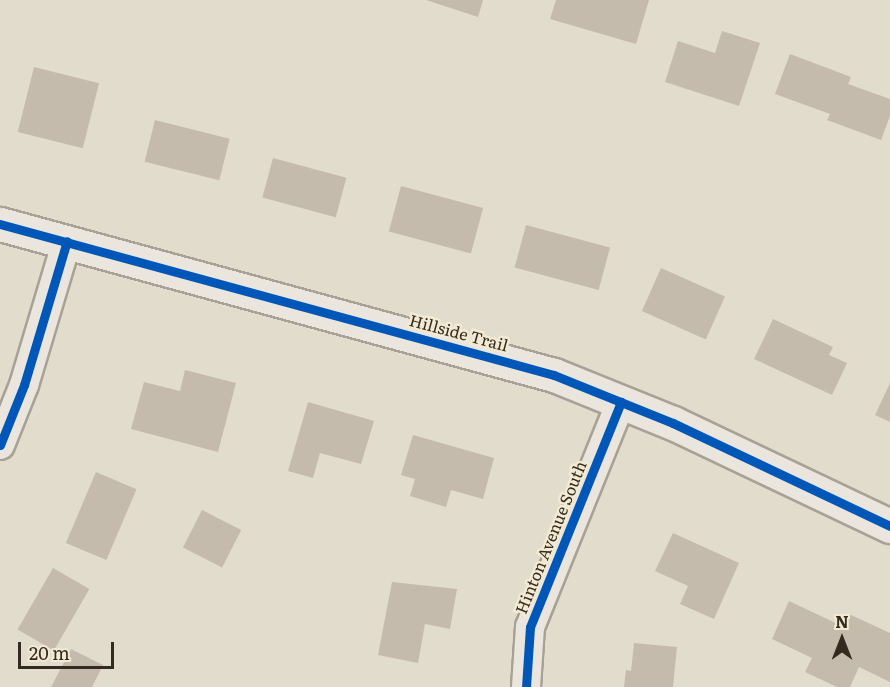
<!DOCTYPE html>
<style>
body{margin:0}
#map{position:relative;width:890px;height:687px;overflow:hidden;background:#e2dccc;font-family:Literata,serif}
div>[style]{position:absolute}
.building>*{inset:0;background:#c5bbad;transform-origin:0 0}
.roads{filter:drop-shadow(2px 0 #a7a196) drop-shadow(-2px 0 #a7a196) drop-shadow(0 2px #a7a196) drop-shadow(0 -2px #a7a196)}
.street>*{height:28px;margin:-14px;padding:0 14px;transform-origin:14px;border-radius:14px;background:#eae6dd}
.secondary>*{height:33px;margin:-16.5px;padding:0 16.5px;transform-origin:16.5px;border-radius:16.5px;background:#eae6dd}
.cycleway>*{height:9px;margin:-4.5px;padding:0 4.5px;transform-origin:4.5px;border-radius:4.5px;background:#0057b8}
span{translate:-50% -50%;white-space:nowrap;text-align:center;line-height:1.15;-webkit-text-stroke:5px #f2ead3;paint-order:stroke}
.street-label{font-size:16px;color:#342a1f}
.north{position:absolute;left:812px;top:609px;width:60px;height:60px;-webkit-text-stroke:4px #f2ead3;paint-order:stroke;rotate:0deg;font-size:16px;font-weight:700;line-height:24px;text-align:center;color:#342a1f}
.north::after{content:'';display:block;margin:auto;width:21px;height:27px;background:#342a1f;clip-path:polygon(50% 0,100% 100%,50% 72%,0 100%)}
.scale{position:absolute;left:18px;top:642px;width:96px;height:27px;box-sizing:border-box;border:3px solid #342a1f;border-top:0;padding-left:8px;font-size:18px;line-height:21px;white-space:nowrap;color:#342a1f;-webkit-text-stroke:4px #f2ead3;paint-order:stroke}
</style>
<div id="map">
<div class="building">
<div style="clip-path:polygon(426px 0,483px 0,478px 17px)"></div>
<div style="clip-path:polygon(556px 0,649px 0,636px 44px,550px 19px)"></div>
<div style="clip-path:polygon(722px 31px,760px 43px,739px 106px,665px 82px,678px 41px,715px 53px)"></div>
<div style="clip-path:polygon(790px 54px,851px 77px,848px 84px,890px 99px,890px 116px,881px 140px,827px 120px,830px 114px,775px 94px)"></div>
<div style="left:34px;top:67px;width:67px;height:67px;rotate:14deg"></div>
<div style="left:155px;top:120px;width:77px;height:43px;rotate:14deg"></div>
<div style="left:273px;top:158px;width:76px;height:41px;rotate:15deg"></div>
<div style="left:401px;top:186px;width:85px;height:47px;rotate:15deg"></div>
<div style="left:526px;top:225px;width:87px;height:44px;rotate:15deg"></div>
<div style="left:661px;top:268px;width:70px;height:47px;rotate:24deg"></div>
<div style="clip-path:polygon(773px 319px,833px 347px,829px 355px,847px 363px,832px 395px,754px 359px)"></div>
<div style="clip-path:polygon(185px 370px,236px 383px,218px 452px,131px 429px,144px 382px,180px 391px)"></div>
<div style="clip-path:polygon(890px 383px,890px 422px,875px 415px)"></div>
<div style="clip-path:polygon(308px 402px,374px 421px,361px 464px,320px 453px,313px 478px,288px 471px)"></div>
<div style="clip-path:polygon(413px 435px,494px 458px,483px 499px,451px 490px,446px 507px,410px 496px,415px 479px,401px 475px)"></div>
<div style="left:96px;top:472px;width:44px;height:77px;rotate:23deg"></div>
<div style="left:202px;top:510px;width:44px;height:42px;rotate:27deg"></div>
<div style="clip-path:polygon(673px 533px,739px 563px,714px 619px,680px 604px,688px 586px,655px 571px)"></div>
<div style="left:53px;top:568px;width:42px;height:71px;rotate:30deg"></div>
<div style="clip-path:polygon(392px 582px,457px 589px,450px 629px,425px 624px,418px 663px,378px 655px)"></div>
<div style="clip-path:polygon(789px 601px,842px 626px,849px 614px,890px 633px,890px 682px,859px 667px,850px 687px,837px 687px,805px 672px,812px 658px,772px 639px)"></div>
<div style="clip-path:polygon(634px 643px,677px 647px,673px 687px,624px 687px,626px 670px,631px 671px)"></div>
<div style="clip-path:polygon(71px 649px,103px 665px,92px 687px,51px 687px)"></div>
</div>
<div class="roads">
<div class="street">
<div style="left:0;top:445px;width:65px;rotate:-68.2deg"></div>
<div style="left:24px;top:385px;width:150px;rotate:-73.4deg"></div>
<div style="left:526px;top:687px;width:60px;rotate:-86.2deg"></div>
<div style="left:530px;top:627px;width:243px;rotate:-68deg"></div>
</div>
<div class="secondary">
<div style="left:0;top:224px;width:574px;rotate:15.25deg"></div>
<div style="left:554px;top:375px;width:128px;rotate:22deg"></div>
<div style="left:673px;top:423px;width:240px;rotate:25.4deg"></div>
</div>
</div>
<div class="cycleway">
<div style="left:0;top:224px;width:574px;rotate:15.25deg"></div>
<div style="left:554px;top:375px;width:128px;rotate:22deg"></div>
<div style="left:673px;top:423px;width:240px;rotate:25.4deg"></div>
<div style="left:0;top:445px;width:65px;rotate:-68.2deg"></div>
<div style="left:24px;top:385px;width:150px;rotate:-73.4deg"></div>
<div style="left:526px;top:687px;width:60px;rotate:-86.2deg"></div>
<div style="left:530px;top:627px;width:243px;rotate:-68deg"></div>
</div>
<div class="street-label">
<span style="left:459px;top:332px;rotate:15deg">Hillside Trail</span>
<span style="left:550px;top:537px;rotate:-68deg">Hinton Avenue South</span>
</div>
<div class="north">N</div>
<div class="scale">20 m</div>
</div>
